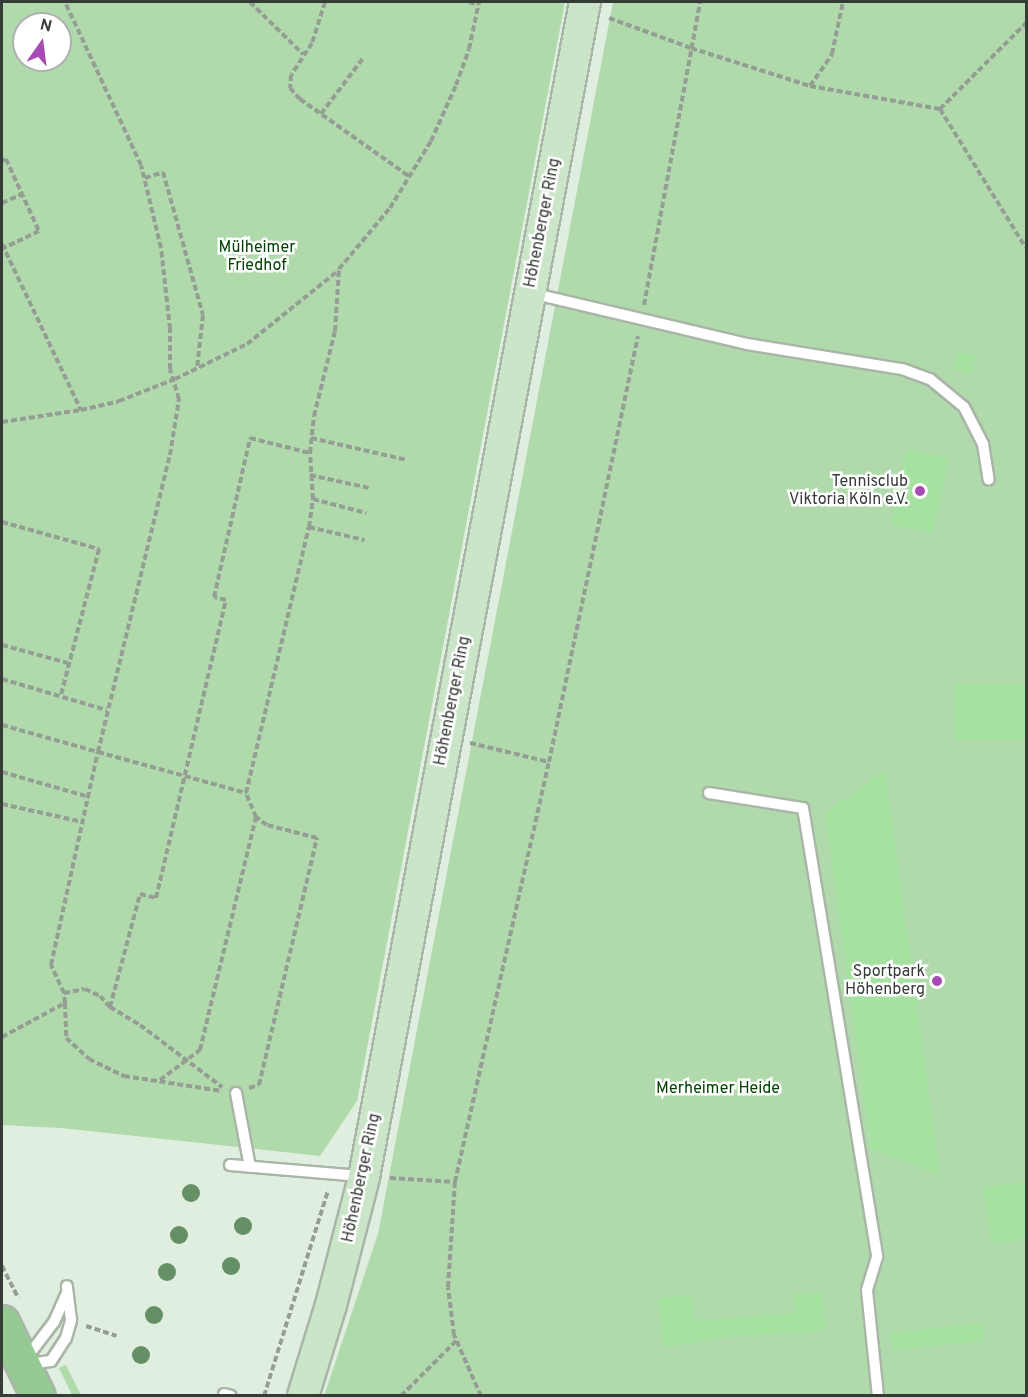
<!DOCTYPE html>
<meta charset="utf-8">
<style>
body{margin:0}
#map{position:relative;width:1028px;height:1397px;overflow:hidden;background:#e0eedf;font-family:Overpass,sans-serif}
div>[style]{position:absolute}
.green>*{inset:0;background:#b0d9ac}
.building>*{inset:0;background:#a5e2a0;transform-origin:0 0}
.path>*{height:4px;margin-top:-2px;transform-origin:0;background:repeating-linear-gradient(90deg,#949e93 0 6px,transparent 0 9px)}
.roads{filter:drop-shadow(2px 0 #a9b6a7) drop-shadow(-2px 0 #a9b6a7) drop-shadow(0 2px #a9b6a7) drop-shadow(0 -2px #a9b6a7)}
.lane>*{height:10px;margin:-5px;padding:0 5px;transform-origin:5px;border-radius:5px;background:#fff}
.secondary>*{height:30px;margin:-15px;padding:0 15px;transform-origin:15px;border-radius:15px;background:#cae5c8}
.primary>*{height:33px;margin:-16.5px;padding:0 16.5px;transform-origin:16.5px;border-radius:16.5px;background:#95cb92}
.trees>*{width:18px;height:18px;margin:-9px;border-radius:50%;background:#658f65}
.dots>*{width:16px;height:16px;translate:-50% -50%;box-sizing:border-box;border:3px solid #fff;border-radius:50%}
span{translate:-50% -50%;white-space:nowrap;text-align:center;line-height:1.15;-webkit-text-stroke:5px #fff;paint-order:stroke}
.street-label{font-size:16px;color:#353b35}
.park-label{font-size:16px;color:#004201}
.poi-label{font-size:16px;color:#353b35}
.right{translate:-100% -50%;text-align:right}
.frame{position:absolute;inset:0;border:3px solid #353b35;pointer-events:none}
.north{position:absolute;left:12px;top:12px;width:60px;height:60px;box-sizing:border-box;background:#fff;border:2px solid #aeb1ae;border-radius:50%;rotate:14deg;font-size:16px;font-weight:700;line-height:24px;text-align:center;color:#353b35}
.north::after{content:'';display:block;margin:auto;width:21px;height:27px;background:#a74ab4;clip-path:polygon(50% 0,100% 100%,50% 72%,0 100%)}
</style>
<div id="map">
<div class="green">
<div style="clip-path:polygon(evenodd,2px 2px,565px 2px,357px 1101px,320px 1156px,61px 1128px,2px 1125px,2px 2px,24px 24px,60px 24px,60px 60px,24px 60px,24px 24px)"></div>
<div style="clip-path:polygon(613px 2px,1026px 2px,1026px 1395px,324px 1396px,378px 1234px)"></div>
<div style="clip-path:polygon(66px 1365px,81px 1395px,72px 1395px,59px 1368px)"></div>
</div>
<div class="building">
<div style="left:958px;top:352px;width:18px;height:18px;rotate:13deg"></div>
<div style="left:907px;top:449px;width:43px;height:77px;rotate:12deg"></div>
<div style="left:1026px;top:684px;width:56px;height:71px;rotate:90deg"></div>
<div style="clip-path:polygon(885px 770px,940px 1175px,871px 1149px,825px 814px)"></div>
<div style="clip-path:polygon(1026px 1181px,1026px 1239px,992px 1244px,983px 1188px)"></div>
<div style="clip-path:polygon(822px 1292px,826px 1331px,715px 1338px,696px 1343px,663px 1347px,658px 1298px,691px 1295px,694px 1321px,795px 1313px,793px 1295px)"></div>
<div style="left:983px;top:1323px;width:18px;height:93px;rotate:84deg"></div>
</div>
<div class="path">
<div style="left:250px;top:2px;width:74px;rotate:44.5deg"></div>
<div style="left:325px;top:2px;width:43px;rotate:107.6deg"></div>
<div style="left:312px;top:43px;width:38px;rotate:123deg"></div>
<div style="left:291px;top:75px;width:13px;rotate:94deg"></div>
<div style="left:290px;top:88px;width:15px;rotate:48deg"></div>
<div style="left:300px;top:99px;width:135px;rotate:35.3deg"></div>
<div style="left:469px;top:2px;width:9px;rotate:18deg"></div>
<div style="left:609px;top:18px;width:87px;rotate:20.1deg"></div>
<div style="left:691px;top:48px;width:125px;rotate:17.7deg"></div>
<div style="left:810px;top:86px;width:132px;rotate:10deg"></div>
<div style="left:940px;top:109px;width:163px;rotate:58.3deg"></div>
<div style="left:810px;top:86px;width:39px;rotate:-55deg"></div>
<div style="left:832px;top:54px;width:53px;rotate:-78.1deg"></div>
<div style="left:940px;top:109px;width:122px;rotate:-45deg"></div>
<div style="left:321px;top:114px;width:71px;rotate:-53deg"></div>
<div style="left:2px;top:161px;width:4px;rotate:-27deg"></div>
<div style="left:6px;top:159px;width:79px;rotate:65.4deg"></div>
<div style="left:39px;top:231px;width:41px;rotate:154.1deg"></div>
<div style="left:145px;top:178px;width:19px;rotate:-18deg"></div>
<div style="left:163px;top:172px;width:148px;rotate:74.4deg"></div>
<div style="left:203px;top:315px;width:53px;rotate:96.5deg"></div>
<div style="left:2px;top:203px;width:22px;rotate:-24deg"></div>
<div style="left:2px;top:244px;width:184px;rotate:64.6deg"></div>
<div style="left:644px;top:305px;width:308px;rotate:-79.5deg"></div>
<div style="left:2px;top:422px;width:80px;rotate:-8.6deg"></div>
<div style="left:81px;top:410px;width:39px;rotate:-13deg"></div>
<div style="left:119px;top:401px;width:60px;rotate:-21.4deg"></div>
<div style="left:175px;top:379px;width:80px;rotate:-25.9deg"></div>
<div style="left:247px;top:344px;width:118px;rotate:-38.8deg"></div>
<div style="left:311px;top:438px;width:98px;rotate:12.9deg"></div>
<div style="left:310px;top:475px;width:60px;rotate:12.4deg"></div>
<div style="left:313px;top:499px;width:55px;rotate:14.8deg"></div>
<div style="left:2px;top:522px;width:101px;rotate:15.6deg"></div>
<div style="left:99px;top:549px;width:151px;rotate:104.6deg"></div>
<div style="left:309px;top:527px;width:57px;rotate:13.3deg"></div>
<div style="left:2px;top:645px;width:68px;rotate:15.3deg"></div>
<div style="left:2px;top:679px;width:109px;rotate:16.6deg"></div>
<div style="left:2px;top:725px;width:100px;rotate:15.7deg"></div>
<div style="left:98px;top:752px;width:306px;rotate:-76.4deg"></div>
<div style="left:170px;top:455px;width:57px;rotate:-80.9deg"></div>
<div style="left:179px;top:399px;width:31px;rotate:-107deg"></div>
<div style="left:170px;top:369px;width:40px;rotate:-90deg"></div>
<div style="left:170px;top:329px;width:81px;rotate:-96.3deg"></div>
<div style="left:161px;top:248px;width:85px;rotate:-103.5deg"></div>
<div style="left:141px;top:165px;width:180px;rotate:-115deg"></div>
<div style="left:470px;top:743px;width:81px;rotate:13.5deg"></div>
<div style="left:2px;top:772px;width:91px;rotate:16deg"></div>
<div style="left:2px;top:804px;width:83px;rotate:12.5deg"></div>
<div style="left:64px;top:993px;width:21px;rotate:-11deg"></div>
<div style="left:85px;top:989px;width:17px;rotate:25deg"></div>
<div style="left:100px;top:996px;width:15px;rotate:48deg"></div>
<div style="left:110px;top:1007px;width:35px;rotate:31deg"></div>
<div style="left:140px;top:1025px;width:103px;rotate:37.1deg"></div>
<div style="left:65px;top:1003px;width:10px;rotate:-96deg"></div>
<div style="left:64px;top:993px;width:31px;rotate:-115deg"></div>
<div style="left:51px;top:965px;width:218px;rotate:-77.6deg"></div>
<div style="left:98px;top:752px;width:154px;rotate:15.5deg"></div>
<div style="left:110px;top:1007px;width:117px;rotate:-75.1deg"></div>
<div style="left:140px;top:894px;width:16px;rotate:14deg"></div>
<div style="left:156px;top:898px;width:306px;rotate:-76.8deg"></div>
<div style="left:226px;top:600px;width:12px;rotate:-166deg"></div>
<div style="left:214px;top:597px;width:163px;rotate:-77.2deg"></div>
<div style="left:250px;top:438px;width:62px;rotate:14deg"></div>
<div style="left:2px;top:1037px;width:72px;rotate:-28.4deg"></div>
<div style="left:65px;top:1003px;width:35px;rotate:88deg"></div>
<div style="left:66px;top:1038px;width:31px;rotate:42deg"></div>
<div style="left:89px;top:1059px;width:39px;rotate:26deg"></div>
<div style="left:124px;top:1076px;width:99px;rotate:8.7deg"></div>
<div style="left:160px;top:1080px;width:50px;rotate:-36.9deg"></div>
<div style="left:200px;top:1050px;width:240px;rotate:-76.5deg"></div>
<div style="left:249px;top:1088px;width:10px;rotate:-17deg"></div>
<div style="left:259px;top:1085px;width:254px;rotate:-76.8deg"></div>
<div style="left:317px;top:838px;width:52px;rotate:-165.4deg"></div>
<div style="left:267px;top:825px;width:14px;rotate:-144deg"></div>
<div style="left:256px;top:817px;width:26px;rotate:-113deg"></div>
<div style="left:246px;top:793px;width:273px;rotate:-76.7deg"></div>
<div style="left:309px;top:527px;width:28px;rotate:-82deg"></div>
<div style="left:313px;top:499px;width:46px;rotate:-93.7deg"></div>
<div style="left:310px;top:453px;width:37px;rotate:-84deg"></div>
<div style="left:314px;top:416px;width:88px;rotate:-76.1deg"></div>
<div style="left:335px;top:331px;width:62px;rotate:-86.3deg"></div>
<div style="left:339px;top:269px;width:80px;rotate:-50.1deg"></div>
<div style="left:390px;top:208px;width:79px;rotate:-58.5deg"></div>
<div style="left:431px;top:141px;width:61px;rotate:-65.9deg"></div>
<div style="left:456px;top:85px;width:38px;rotate:-70deg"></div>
<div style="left:469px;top:49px;width:48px;rotate:-78deg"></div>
<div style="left:390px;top:1178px;width:65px;rotate:3.5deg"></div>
<div style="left:2px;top:1266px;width:36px;rotate:63deg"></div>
<div style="left:86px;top:1326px;width:32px;rotate:18deg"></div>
<div style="left:264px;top:1396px;width:216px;rotate:-72.7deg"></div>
<div style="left:401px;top:1396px;width:79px;rotate:-45deg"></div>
<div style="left:481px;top:1396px;width:67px;rotate:-113.9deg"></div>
<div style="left:454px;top:1335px;width:48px;rotate:-97.1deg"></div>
<div style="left:448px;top:1287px;width:105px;rotate:-86.2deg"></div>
<div style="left:455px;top:1182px;width:430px;rotate:-77.4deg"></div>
<div style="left:549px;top:762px;width:435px;rotate:-78.2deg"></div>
</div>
<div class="roads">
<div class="lane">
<div style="left:531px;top:293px;width:222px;rotate:13.3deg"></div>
<div style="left:747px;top:344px;width:157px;rotate:9.2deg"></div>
<div style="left:902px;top:369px;width:30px;rotate:20deg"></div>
<div style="left:930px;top:379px;width:44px;rotate:39.5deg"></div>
<div style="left:964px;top:407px;width:42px;rotate:62.8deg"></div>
<div style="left:983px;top:444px;width:36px;rotate:81deg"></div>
<div style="left:709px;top:793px;width:95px;rotate:9.1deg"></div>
<div style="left:803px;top:808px;width:455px;rotate:80.6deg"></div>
<div style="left:877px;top:1257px;width:34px;rotate:107deg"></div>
<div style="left:867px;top:1290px;width:107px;rotate:84.1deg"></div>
<div style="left:236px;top:1093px;width:75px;rotate:79.3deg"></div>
<div style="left:230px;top:1165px;width:131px;rotate:4.8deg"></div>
<div style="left:25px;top:1360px;width:48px;rotate:-52.7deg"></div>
<div style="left:54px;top:1322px;width:30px;rotate:-66deg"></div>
<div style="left:29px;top:1364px;width:22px;rotate:-8deg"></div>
<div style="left:51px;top:1361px;width:27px;rotate:-57deg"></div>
<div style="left:66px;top:1338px;width:19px;rotate:-74deg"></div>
<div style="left:71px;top:1320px;width:34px;rotate:-97deg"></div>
<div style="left:224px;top:1394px;width:7px;rotate:16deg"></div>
</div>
<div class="secondary">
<div style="left:303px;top:1396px;width:95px;rotate:-72.9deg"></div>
<div style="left:331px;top:1305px;width:132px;rotate:-75.5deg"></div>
<div style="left:364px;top:1177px;width:1196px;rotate:-79.35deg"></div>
</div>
<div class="primary">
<div style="left:2px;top:1322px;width:82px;rotate:64.1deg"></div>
</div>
</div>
<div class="trees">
<div style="left:191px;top:1193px"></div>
<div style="left:243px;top:1226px"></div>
<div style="left:179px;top:1235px"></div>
<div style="left:231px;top:1266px"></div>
<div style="left:167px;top:1272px"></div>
<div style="left:154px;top:1315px"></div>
<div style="left:141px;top:1355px"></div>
</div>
<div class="dots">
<div style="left:920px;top:491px;background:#a74ab4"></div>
<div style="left:937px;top:981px;background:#a74ab4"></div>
</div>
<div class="street-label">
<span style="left:543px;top:223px;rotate:-79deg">Höhenberger Ring</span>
<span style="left:453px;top:701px;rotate:-79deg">Höhenberger Ring</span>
<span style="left:362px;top:1178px;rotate:-78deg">Höhenberger Ring</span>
</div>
<div class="park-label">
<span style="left:257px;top:257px">Mülheimer<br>Friedhof</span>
<span style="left:718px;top:1089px">Merheimer Heide</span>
</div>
<div class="poi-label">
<span class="right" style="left:908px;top:491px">Tennisclub<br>Viktoria Köln e.V.</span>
<span class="right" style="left:925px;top:981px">Sportpark<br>Höhenberg</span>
</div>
<div class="frame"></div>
<div class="north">N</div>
</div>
